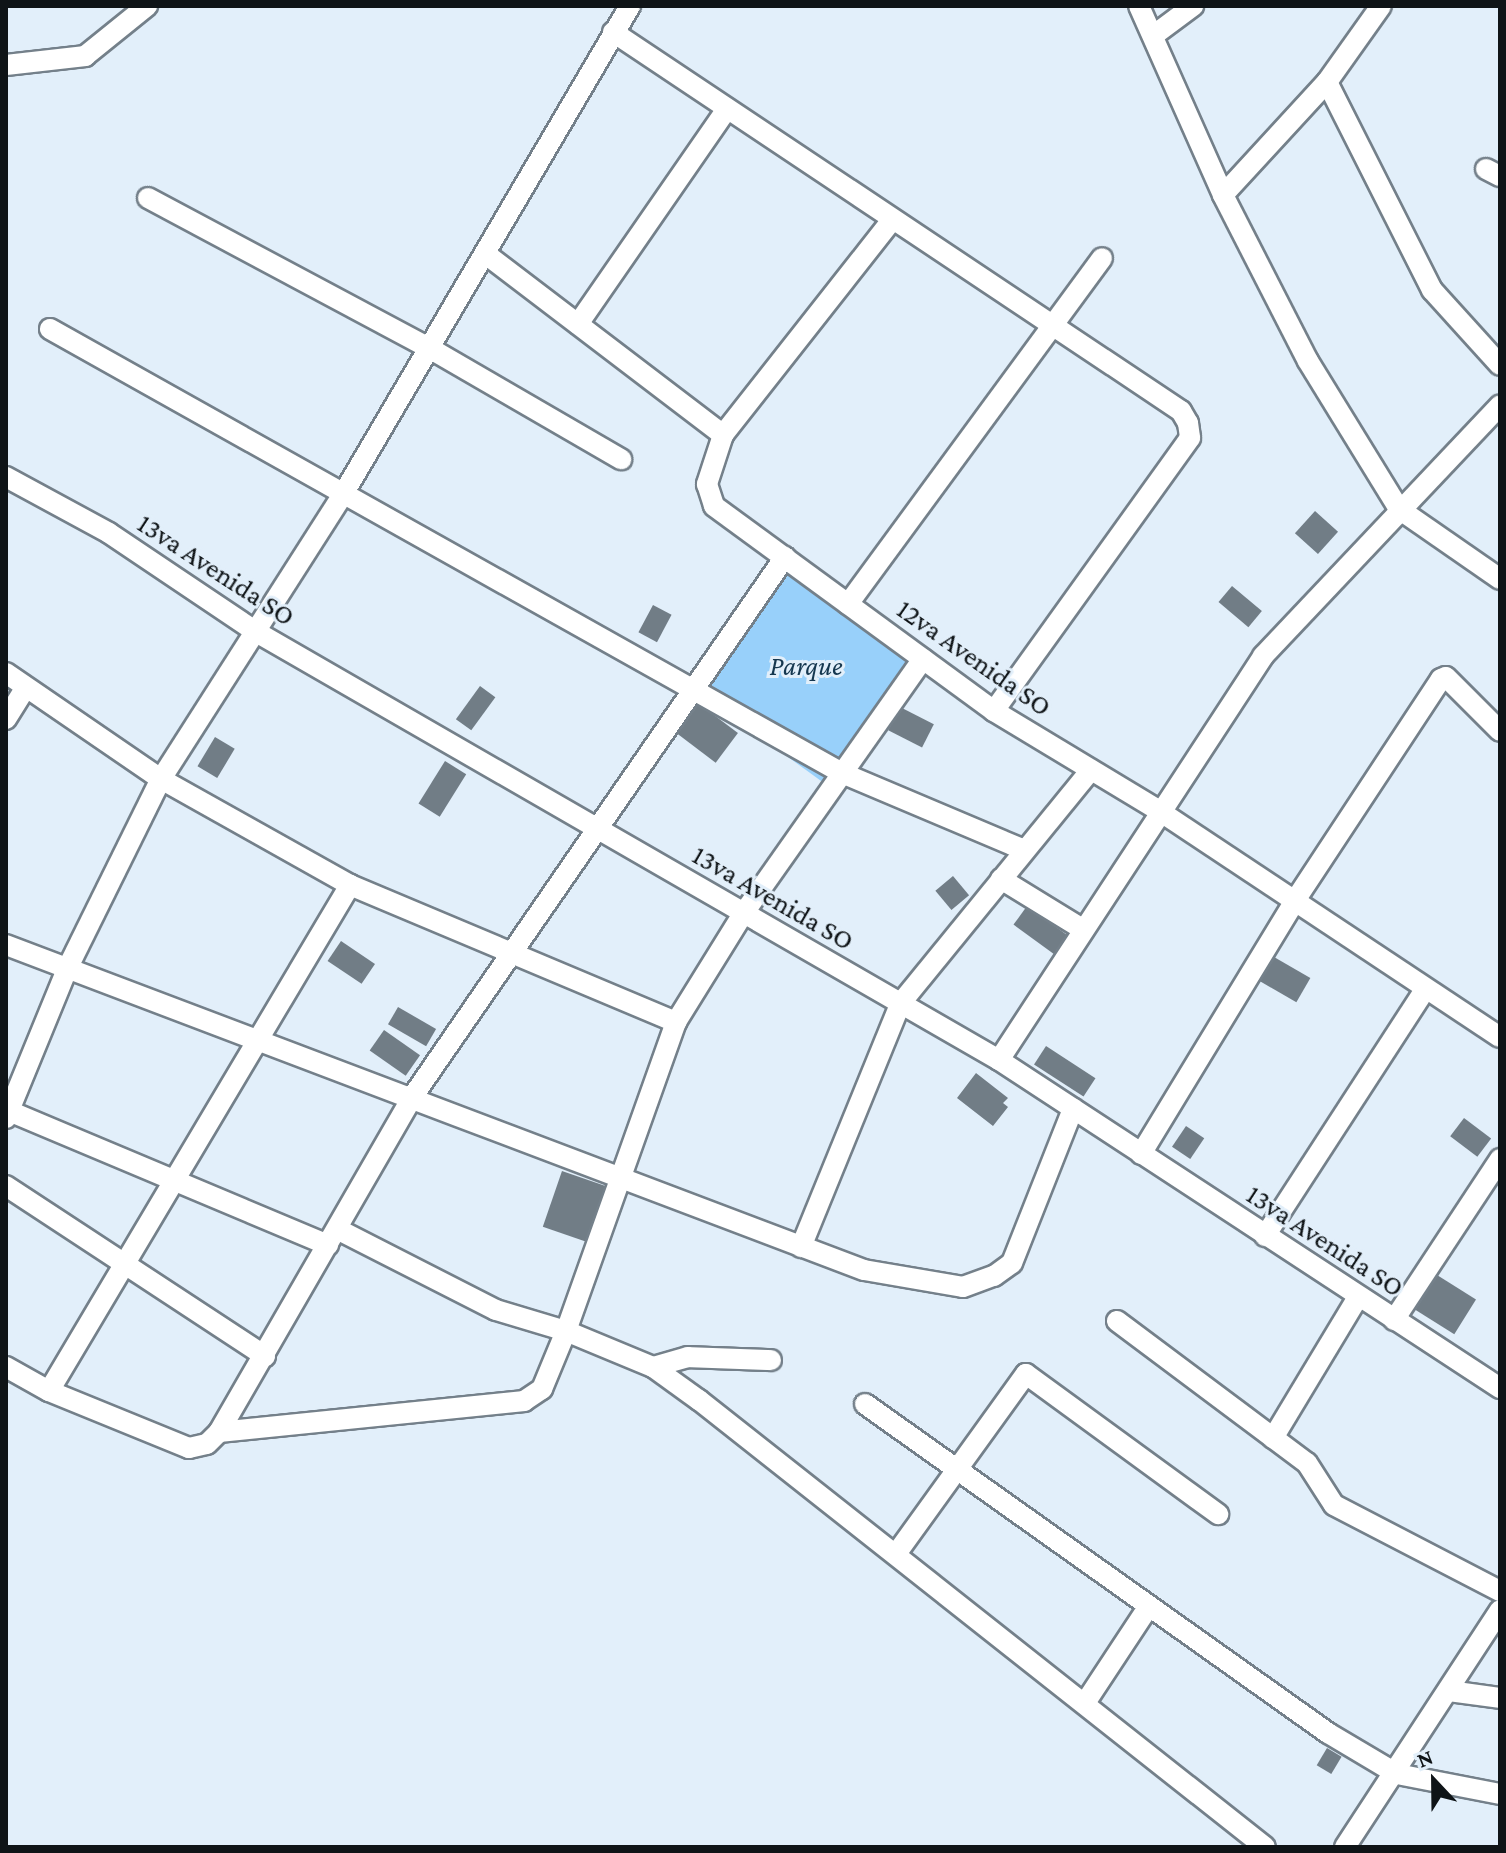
<!DOCTYPE html>
<style>
body{margin:0}
#map{position:relative;width:1506px;height:1853px;overflow:hidden;background:#e2effa;font-family:"Crimson Pro",serif}
div>[style]{position:absolute}
.green>*{inset:0;background:#98d0fa;transform-origin:0 0}
.building>*{inset:0;background:#717d86;transform-origin:0 0}
.roads{filter:drop-shadow(2px 0 #74808a) drop-shadow(-2px 0 #74808a) drop-shadow(0 2px #74808a) drop-shadow(0 -2px #74808a)}
.minor>*{height:20px;margin:-10px;padding:0 10px;transform-origin:10px;border-radius:10px;background:#fff}
span{translate:-50% -50%;white-space:nowrap;text-align:center;line-height:1.15;-webkit-text-stroke:6px #e2effa;paint-order:stroke}
.street-label{font-size:28px;color:#0f1417}
.park-label{font-size:28px;color:#15374f;font-style:italic}
.frame{position:absolute;inset:0;border:8px solid #0f1417;pointer-events:none}
.north{position:absolute;left:1394px;top:1741px;width:80px;height:80px;-webkit-text-stroke:6px #e2effa;paint-order:stroke;rotate:338deg;font-size:22px;font-weight:700;line-height:32px;text-align:center;color:#0f1417}
.north::after{content:'';display:block;margin:auto;width:28px;height:36px;background:#0f1417;clip-path:polygon(50% 0,100% 100%,50% 72%,0 100%)}
</style>
<div id="map">
<div class="green">
<div style="left:785px;top:557px;width:172px;height:160px;rotate:36deg"></div>
</div>
<div class="building">
<div style="left:1315px;top:511px;width:31px;height:30px;rotate:42deg"></div>
<div style="left:1232px;top:586px;width:39px;height:21px;rotate:40deg"></div>
<div style="left:653px;top:605px;width:21px;height:31px;rotate:28deg"></div>
<div style="left:480px;top:686px;width:19px;height:41px;rotate:36deg"></div>
<div style="left:698px;top:703px;width:50px;height:37px;rotate:37deg"></div>
<div style="left:900px;top:707px;width:38px;height:26px;rotate:27deg"></div>
<div style="left:215px;top:737px;width:23px;height:34px;rotate:31deg"></div>
<div style="left:445px;top:761px;width:25px;height:50px;rotate:32deg"></div>
<div style="left:953px;top:876px;width:25px;height:23px;rotate:50deg"></div>
<div style="left:1027px;top:906px;width:52px;height:23px;rotate:36deg"></div>
<div style="left:341px;top:941px;width:41px;height:24px;rotate:34deg"></div>
<div style="left:1274px;top:957px;width:42px;height:28px;rotate:30deg"></div>
<div style="left:398px;top:1007px;width:44px;height:20px;rotate:30deg"></div>
<div style="left:384px;top:1030px;width:44px;height:25px;rotate:35deg"></div>
<div style="left:1046px;top:1046px;width:59px;height:22px;rotate:33deg"></div>
<div style="clip-path:polygon(976px 1073px,1008px 1098px,1003px 1103px,1008px 1107px,993px 1126px,957px 1098px)"></div>
<div style="left:1464px;top:1118px;width:34px;height:23px;rotate:37deg"></div>
<div style="left:1186px;top:1126px;width:22px;height:25px;rotate:34deg"></div>
<div style="left:562px;top:1171px;width:46px;height:59px;rotate:19deg"></div>
<div style="left:1437px;top:1275px;width:46px;height:41px;rotate:32deg"></div>
<div style="left:1327px;top:1748px;width:17px;height:20px;rotate:31deg"></div>
</div>
<div class="roads">
<div class="minor">
<div style="left:1139px;top:6px;width:207px;rotate:66deg"></div>
<div style="left:1223px;top:195px;width:186px;rotate:62.9deg"></div>
<div style="left:1308px;top:361px;width:174px;rotate:58.4deg"></div>
<div style="left:1399px;top:509px;width:123px;rotate:34.7deg"></div>
<div style="left:613px;top:32px;width:683px;rotate:33.71deg"></div>
<div style="left:1181px;top:411px;width:14px;rotate:60deg"></div>
<div style="left:1188px;top:423px;width:15px;rotate:82deg"></div>
<div style="left:1190px;top:438px;width:336px;rotate:125.7deg"></div>
<div style="left:1154px;top:35px;width:49px;rotate:-36.6deg"></div>
<div style="left:6px;top:65px;width:80px;rotate:-6.5deg"></div>
<div style="left:85px;top:56px;width:80px;rotate:-38.9deg"></div>
<div style="left:1327px;top:82px;width:93px;rotate:-54.6deg"></div>
<div style="left:1486px;top:169px;width:16px;rotate:27deg"></div>
<div style="left:1223px;top:195px;width:154px;rotate:-47.4deg"></div>
<div style="left:1327px;top:82px;width:233px;rotate:63.2deg"></div>
<div style="left:1432px;top:290px;width:101px;rotate:47.8deg"></div>
<div style="left:148px;top:198px;width:321px;rotate:28.1deg"></div>
<div style="left:431px;top:349px;width:220px;rotate:30.1deg"></div>
<div style="left:892px;top:220px;width:273px;rotate:128.2deg"></div>
<div style="left:723px;top:435px;width:52px;rotate:108.1deg"></div>
<div style="left:707px;top:484px;width:23px;rotate:72deg"></div>
<div style="left:714px;top:506px;width:347px;rotate:36.2deg"></div>
<div style="left:994px;top:711px;width:192px;rotate:31.1deg"></div>
<div style="left:1158px;top:810px;width:410px;rotate:33.6deg"></div>
<div style="left:487px;top:255px;width:297px;rotate:37.3deg"></div>
<div style="left:578px;top:324px;width:262px;rotate:-55.3deg"></div>
<div style="left:50px;top:329px;width:908px;rotate:29.28deg"></div>
<div style="left:842px;top:773px;width:198px;rotate:22.9deg"></div>
<div style="left:6px;top:477px;width:117px;rotate:28.5deg"></div>
<div style="left:109px;top:533px;width:179px;rotate:33.9deg"></div>
<div style="left:258px;top:633px;width:855px;rotate:29.95deg"></div>
<div style="left:999px;top:1060px;width:599px;rotate:33.21deg"></div>
<div style="left:848px;top:604px;width:429px;rotate:-53.7deg"></div>
<div style="left:6px;top:673px;width:188px;rotate:34.4deg"></div>
<div style="left:161px;top:779px;width:217px;rotate:29.3deg"></div>
<div style="left:350px;top:885px;width:354px;rotate:22.8deg"></div>
<div style="left:676px;top:1022px;width:127px;rotate:-58.2deg"></div>
<div style="left:743px;top:914px;width:312px;rotate:-54.8deg"></div>
<div style="left:6px;top:719px;width:36px;rotate:-58deg"></div>
<div style="left:1001px;top:879px;width:97px;rotate:31.6deg"></div>
<div style="left:6px;top:945px;width:917px;rotate:20.75deg"></div>
<div style="left:864px;top:1270px;width:100px;rotate:9.7deg"></div>
<div style="left:963px;top:1287px;width:33px;rotate:-20deg"></div>
<div style="left:994px;top:1276px;width:22px;rotate:-36deg"></div>
<div style="left:1012px;top:1263px;width:166px;rotate:-68.4deg"></div>
<div style="left:999px;top:1060px;width:483px;rotate:-56.8deg"></div>
<div style="left:1263px;top:656px;width:345px;rotate:-46.6deg"></div>
<div style="left:9px;top:1111px;width:346px;rotate:22.8deg"></div>
<div style="left:6px;top:1118px;width:163px;rotate:-67.7deg"></div>
<div style="left:68px;top:967px;width:210px;rotate:-63.7deg"></div>
<div style="left:161px;top:779px;width:342px;rotate:-57.4deg"></div>
<div style="left:345px;top:491px;width:563px;rotate:-59.56deg"></div>
<div style="left:1141px;top:1154px;width:295px;rotate:-58.7deg"></div>
<div style="left:1294px;top:902px;width:267px;rotate:-56.6deg"></div>
<div style="left:1441px;top:679px;width:5px;rotate:-22deg"></div>
<div style="left:1446px;top:677px;width:76px;rotate:45deg"></div>
<div style="left:6px;top:1186px;width:310px;rotate:33.3deg"></div>
<div style="left:337px;top:1229px;width:178px;rotate:27deg"></div>
<div style="left:496px;top:1310px;width:73px;rotate:16.7deg"></div>
<div style="left:566px;top:1331px;width:328px;rotate:-70.4deg"></div>
<div style="left:1265px;top:1236px;width:293px;rotate:-57deg"></div>
<div style="left:801px;top:1247px;width:262px;rotate:-67.8deg"></div>
<div style="left:900px;top:1004px;width:302px;rotate:-50.8deg"></div>
<div style="left:1394px;top:1320px;width:193px;rotate:-56.6deg"></div>
<div style="left:1117px;top:1321px;width:237px;rotate:36.8deg"></div>
<div style="left:1307px;top:1463px;width:50px;rotate:57.3deg"></div>
<div style="left:1334px;top:1505px;width:187px;rotate:27.4deg"></div>
<div style="left:6px;top:1367px;width:49px;rotate:29.2deg"></div>
<div style="left:49px;top:1391px;width:151px;rotate:22.2deg"></div>
<div style="left:189px;top:1448px;width:18px;rotate:-13deg"></div>
<div style="left:207px;top:1444px;width:17px;rotate:-45deg"></div>
<div style="left:219px;top:1432px;width:388px;rotate:-60deg"></div>
<div style="left:413px;top:1096px;width:655px;rotate:-55.39deg"></div>
<div style="left:653px;top:1367px;width:36px;rotate:-16deg"></div>
<div style="left:688px;top:1357px;width:83px;rotate:2.1deg"></div>
<div style="left:49px;top:1391px;width:589px;rotate:-59.25deg"></div>
<div style="left:865px;top:1404px;width:568px;rotate:35.4deg"></div>
<div style="left:1328px;top:1733px;width:80px;rotate:30.7deg"></div>
<div style="left:1397px;top:1774px;width:105px;rotate:11deg"></div>
<div style="left:219px;top:1432px;width:307px;rotate:-5.8deg"></div>
<div style="left:524px;top:1401px;width:22px;rotate:-34deg"></div>
<div style="left:542px;top:1389px;width:63px;rotate:-67.5deg"></div>
<div style="left:566px;top:1331px;width:94px;rotate:22.5deg"></div>
<div style="left:653px;top:1367px;width:57px;rotate:35.7deg"></div>
<div style="left:699px;top:1400px;width:721px;rotate:38.3deg"></div>
<div style="left:1273px;top:1438px;width:165px;rotate:-58.9deg"></div>
<div style="left:896px;top:1554px;width:222px;rotate:-54.2deg"></div>
<div style="left:1026px;top:1374px;width:238px;rotate:36.1deg"></div>
<div style="left:1449px;top:1691px;width:51px;rotate:7.8deg"></div>
<div style="left:1085px;top:1703px;width:116px;rotate:-56.6deg"></div>
<div style="left:1345px;top:1847px;width:283px;rotate:-56.8deg"></div>
</div>
</div>
<div class="street-label">
<span style="left:216px;top:570px;rotate:33deg">13va Avenida SO</span>
<span style="left:974px;top:658px;rotate:35deg">12va Avenida SO</span>
<span style="left:773px;top:898px;rotate:30deg">13va Avenida SO</span>
<span style="left:1325px;top:1241px;rotate:33deg">13va Avenida SO</span>
</div>
<div class="park-label">
<span style="left:806px;top:666px">Parque</span>
</div>
<div class="frame"></div>
<div class="north">N</div>
</div>
